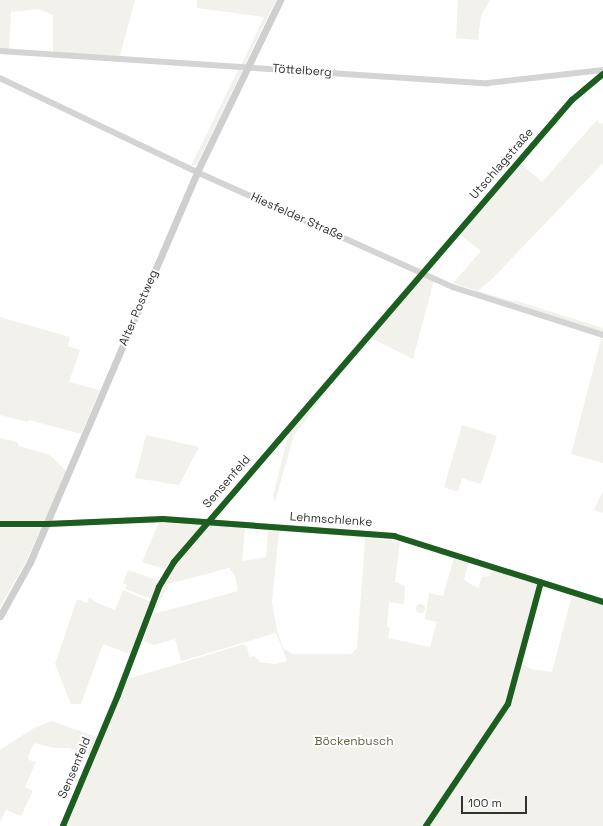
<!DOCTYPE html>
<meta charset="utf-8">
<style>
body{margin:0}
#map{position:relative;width:603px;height:826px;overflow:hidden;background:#fff;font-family:"Space Grotesk",sans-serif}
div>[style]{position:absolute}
.green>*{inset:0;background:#f2f1ec}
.round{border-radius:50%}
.street>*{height:5.5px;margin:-2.75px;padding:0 2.75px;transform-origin:2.75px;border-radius:2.75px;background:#d4d4d4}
.secondary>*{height:7px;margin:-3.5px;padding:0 3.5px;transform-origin:3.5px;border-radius:3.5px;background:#cfcfcf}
.cycleway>*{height:6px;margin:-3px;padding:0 3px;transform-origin:3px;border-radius:3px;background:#1b5e20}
span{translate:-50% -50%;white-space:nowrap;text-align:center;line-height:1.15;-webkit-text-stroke:4px #fff;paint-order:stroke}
.street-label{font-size:12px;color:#323232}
.park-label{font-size:12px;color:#6b6242}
.scale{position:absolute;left:461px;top:796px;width:66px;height:18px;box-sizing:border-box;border:2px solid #323232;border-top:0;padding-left:5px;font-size:12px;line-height:14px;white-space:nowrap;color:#323232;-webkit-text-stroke:3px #fff;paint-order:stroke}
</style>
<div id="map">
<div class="green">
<div style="clip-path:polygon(0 0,135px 0,120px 56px,53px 52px,53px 15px,38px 9px,11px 12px,9px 50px,0 49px)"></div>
<div style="clip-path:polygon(197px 0,276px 0,245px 64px,242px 64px,264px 17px,197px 8px)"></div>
<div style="clip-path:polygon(458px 0,490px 0,481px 16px,478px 40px,456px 38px)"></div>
<div style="clip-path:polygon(239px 68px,242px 71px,197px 164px,191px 166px)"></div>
<div style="clip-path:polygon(597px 120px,600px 124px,603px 123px,603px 163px,493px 278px,478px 291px,512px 301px,517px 301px,603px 328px,603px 333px,477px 293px,477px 291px,453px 283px,481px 251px,459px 234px,488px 200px,521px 164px,542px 182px)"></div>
<div style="clip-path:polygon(421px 274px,434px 280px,413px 359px,369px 337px)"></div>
<div style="clip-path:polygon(0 317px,70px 337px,68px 346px,80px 350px,69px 382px,100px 390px,81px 434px,29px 420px,28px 422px,0 415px)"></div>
<div style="clip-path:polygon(601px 339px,603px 339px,603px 463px,571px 454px)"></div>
<div style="clip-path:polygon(328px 386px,330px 388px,294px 435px,275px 502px,273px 496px,289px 432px)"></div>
<div style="clip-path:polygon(462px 425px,497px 436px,481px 484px,462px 478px,458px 492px,444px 487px)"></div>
<div style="clip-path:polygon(146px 435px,199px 447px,179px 485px,135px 478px)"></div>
<div style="clip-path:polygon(0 438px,17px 442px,19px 446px,47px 454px,52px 457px,66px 471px,45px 522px,0 522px)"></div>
<div style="clip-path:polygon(603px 491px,603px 513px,594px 510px)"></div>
<div style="clip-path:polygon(159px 522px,198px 524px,200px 527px,164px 569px,142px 562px)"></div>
<div style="clip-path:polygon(evenodd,211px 524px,259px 527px,261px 529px,245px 528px,242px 561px,266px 557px,268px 530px,369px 535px,369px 538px,400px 541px,395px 582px,405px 586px,404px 604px,389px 602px,387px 627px,390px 628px,388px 638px,430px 647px,437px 622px,425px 619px,429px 593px,443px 596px,454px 558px,469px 562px,464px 580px,478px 588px,482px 577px,490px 576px,491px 569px,539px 585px,514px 673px,517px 674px,522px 659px,522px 664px,531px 669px,552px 672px,572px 595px,603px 605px,603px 826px,66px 826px,128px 679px,244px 644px,247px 647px,249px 657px,255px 656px,256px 659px,259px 659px,259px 662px,275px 664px,287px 661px,276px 633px,181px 661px,175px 639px,154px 645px,143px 641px,170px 571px,182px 555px,211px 524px,279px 531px,360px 537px,365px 540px,357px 648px,351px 654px,292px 654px,283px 648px,277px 630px,272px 602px,279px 531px,211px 524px,229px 568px,235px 576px,238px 591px,154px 614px,168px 584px,229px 568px)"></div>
<div style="clip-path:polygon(0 528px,41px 528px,27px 560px,0 607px)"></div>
<div style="clip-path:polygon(128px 570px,159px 581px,152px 599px,125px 589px,127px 585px,123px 583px)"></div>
<div style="clip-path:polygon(123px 590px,151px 602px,130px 654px,103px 644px,81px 704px,71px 704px,55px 664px,77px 599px,87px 603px,89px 597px,97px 603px,115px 610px)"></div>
<div class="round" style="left:415.5px;top:603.5px;width:9px;height:9px"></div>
<div style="clip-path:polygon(52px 721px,97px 737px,89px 756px,68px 748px,54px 748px,34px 743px,28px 757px,29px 760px,36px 762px,25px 787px,33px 791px,21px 816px,6px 810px,0 822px,0 750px,34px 728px)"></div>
</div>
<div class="street">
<div style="left:0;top:51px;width:489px;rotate:3.8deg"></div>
<div style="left:488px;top:83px;width:116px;rotate:-6.4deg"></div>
<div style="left:0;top:78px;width:218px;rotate:25.5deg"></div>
<div style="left:197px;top:172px;width:281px;rotate:24.2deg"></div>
<div style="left:453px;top:287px;width:157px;rotate:17.7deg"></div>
<div style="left:47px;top:524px;width:116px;rotate:-2.5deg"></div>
<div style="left:163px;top:519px;width:232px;rotate:4.2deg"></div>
<div style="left:394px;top:536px;width:219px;rotate:17.5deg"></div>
<div style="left:63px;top:826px;width:142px;rotate:-67.2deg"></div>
<div style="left:118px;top:695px;width:116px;rotate:-69.2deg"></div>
<div style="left:159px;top:587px;width:29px;rotate:-59deg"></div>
<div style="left:174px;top:562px;width:610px;rotate:-49.26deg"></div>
<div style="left:572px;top:100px;width:40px;rotate:-40deg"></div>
</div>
<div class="secondary">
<div style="left:0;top:616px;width:62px;rotate:-60.9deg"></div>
<div style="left:30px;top:562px;width:424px;rotate:-66.8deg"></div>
<div style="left:197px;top:172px;width:191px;rotate:-64.2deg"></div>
</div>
<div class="cycleway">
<div style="left:0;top:524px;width:47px"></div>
<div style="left:47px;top:524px;width:116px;rotate:-2.5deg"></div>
<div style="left:163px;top:519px;width:232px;rotate:4.2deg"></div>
<div style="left:394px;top:536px;width:219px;rotate:17.5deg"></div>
<div style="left:63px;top:826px;width:142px;rotate:-67.2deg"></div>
<div style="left:118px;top:695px;width:116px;rotate:-69.2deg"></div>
<div style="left:159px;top:587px;width:29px;rotate:-59deg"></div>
<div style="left:174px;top:562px;width:610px;rotate:-49.26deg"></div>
<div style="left:572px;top:100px;width:40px;rotate:-40deg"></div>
<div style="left:426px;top:826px;width:147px;rotate:-56.1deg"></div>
<div style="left:508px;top:704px;width:126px;rotate:-74.9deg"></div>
</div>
<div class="street-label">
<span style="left:302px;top:71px;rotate:4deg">Töttelberg</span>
<span style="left:502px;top:164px;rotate:-49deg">Utschlagstraße</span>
<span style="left:297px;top:217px;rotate:24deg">Hiesfelder Straße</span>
<span style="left:139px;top:308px;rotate:-67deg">Alter Postweg</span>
<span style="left:227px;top:482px;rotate:-49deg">Sensenfeld</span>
<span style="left:331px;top:520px;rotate:4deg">Lehmschlenke</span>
<span style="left:75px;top:768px;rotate:-67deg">Sensenfeld</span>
</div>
<div class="park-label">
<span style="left:354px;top:742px">Böckenbusch</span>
</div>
<div class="scale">100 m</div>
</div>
